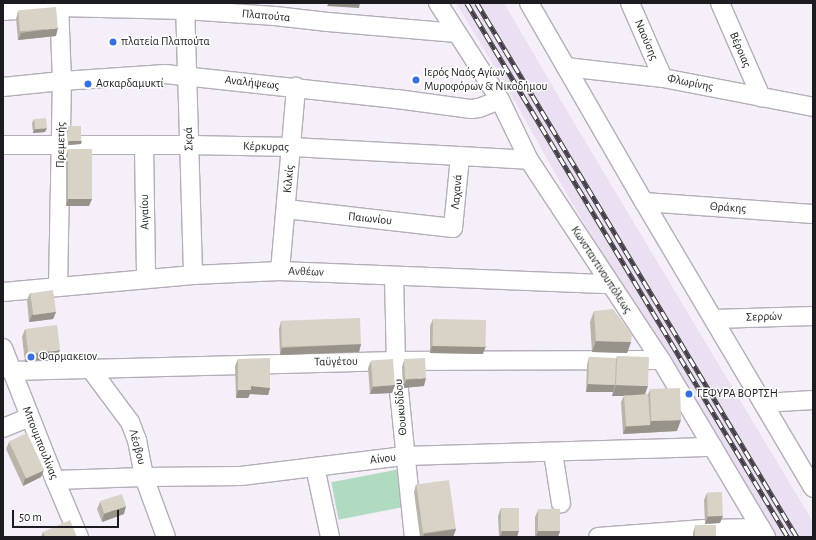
<!DOCTYPE html>
<meta charset="utf-8">
<style>
body{margin:0}
#map{position:relative;width:816px;height:540px;overflow:hidden;background:#f5effa;font-family:"Alegreya Sans",sans-serif}
div>[style]{position:absolute}
.built>*{inset:0;background:#eae0f1}
.green>*{inset:0;background:#b1dbc1;transform-origin:0 0}
.roads{filter:drop-shadow(1px 0 #b4aeb8) drop-shadow(-1px 0 #b4aeb8) drop-shadow(0 1px #b4aeb8) drop-shadow(0 -1px #b4aeb8)}
.minor>*{height:18px;margin:-9px;padding:0 9px;transform-origin:9px;border-radius:9px;background:#fff}
.rail>*{height:4.5px;margin-top:-2.25px;transform-origin:0;background:repeating-linear-gradient(90deg,#fff 0 9px,#413e44 0 18px);box-sizing:border-box;border-block:1px solid #413e44}
.wall>*{inset:0;background:#bab5ab}
.shaded-wall>*{inset:0;background:#97938b}
.building>*{inset:0;background:#d8d2c7;transform-origin:0 0}
.dots>*{width:11px;height:11px;translate:-50% -50%;box-sizing:border-box;border:2px solid #fff;border-radius:50%}
span{translate:-50% -50%;white-space:nowrap;text-align:center;line-height:1.15;-webkit-text-stroke:3px #fff;paint-order:stroke}
.street-label{font-size:12px;color:#1d1b1f}
.poi-label{font-size:12px;color:#1d1b1f}
.left{translate:0 -50%;text-align:left}
.frame{position:absolute;inset:0;border:4px solid #1d1b1f;pointer-events:none}
.scale{position:absolute;left:12px;top:510px;width:107px;height:18px;box-sizing:border-box;border:2px solid #1d1b1f;border-top:0;padding-left:5px;font-size:12px;line-height:14px;white-space:nowrap;color:#1d1b1f;-webkit-text-stroke:3px #fff;paint-order:stroke}
</style>
<div id="map">
<div class="built">
<div style="clip-path:polygon(456px 3px,504px 3px,573px 121px,813px 522px,813px 537px,772px 537px,638px 314px,568px 196px,505px 84px)"></div>
</div>
<div class="green">
<div style="left:400px;top:469px;width:38px;height:70px;rotate:79deg"></div>
</div>
<div class="roads">
<div class="minor">
<div style="left:185px;top:3px;width:272px;rotate:88.3deg"></div>
<div style="left:438px;top:3px;width:115px;rotate:57.4deg"></div>
<div style="left:500px;top:100px;width:67px;rotate:64.2deg"></div>
<div style="left:529px;top:160px;width:240px;rotate:56.6deg"></div>
<div style="left:661px;top:360px;width:206px;rotate:59.3deg"></div>
<div style="left:529px;top:3px;width:230px;rotate:60deg"></div>
<div style="left:644px;top:202px;width:332px;rotate:59.4deg"></div>
<div style="left:630px;top:3px;width:82px;rotate:66.3deg"></div>
<div style="left:720px;top:3px;width:103px;rotate:66.4deg"></div>
<div style="left:3px;top:11px;width:56px;rotate:-4.1deg"></div>
<div style="left:59px;top:7px;width:126px;rotate:1.4deg"></div>
<div style="left:185px;top:10px;width:90px;rotate:3.8deg"></div>
<div style="left:275px;top:16px;width:53px;rotate:6.5deg"></div>
<div style="left:328px;top:22px;width:129px;rotate:4.9deg"></div>
<div style="left:566px;top:67px;width:98px;rotate:6.5deg"></div>
<div style="left:663px;top:78px;width:153px;rotate:10.9deg"></div>
<div style="left:3px;top:87px;width:59px;rotate:-5.8deg"></div>
<div style="left:62px;top:81px;width:103px;rotate:-3.9deg"></div>
<div style="left:165px;top:74px;width:233px;rotate:6.2deg"></div>
<div style="left:397px;top:99px;width:75px;rotate:7.7deg"></div>
<div style="left:471px;top:109px;width:8px;rotate:-7deg"></div>
<div style="left:479px;top:108px;width:22px;rotate:-21deg"></div>
<div style="left:3px;top:145px;width:186px"></div>
<div style="left:189px;top:145px;width:103px;rotate:1.1deg"></div>
<div style="left:292px;top:147px;width:237px;rotate:3.1deg"></div>
<div style="left:144px;top:145px;width:134px;rotate:89.1deg"></div>
<div style="left:644px;top:202px;width:169px;rotate:4.1deg"></div>
<div style="left:286px;top:209px;width:168px;rotate:6.5deg"></div>
<div style="left:453px;top:228px;width:72px;rotate:-84.4deg"></div>
<div style="left:280px;top:271px;width:185px;rotate:-85deg"></div>
<div style="left:394px;top:276px;width:85px;rotate:88.7deg"></div>
<div style="left:396px;top:361px;width:177px;rotate:84.2deg"></div>
<div style="left:58px;top:287px;width:206px;rotate:-88.9deg"></div>
<div style="left:62px;top:81px;width:78px;rotate:-92.2deg"></div>
<div style="left:3px;top:292px;width:191px;rotate:-5.1deg"></div>
<div style="left:193px;top:275px;width:87px;rotate:-2.6deg"></div>
<div style="left:280px;top:271px;width:330px;rotate:2.3deg"></div>
<div style="left:714px;top:319px;width:99px;rotate:-1.7deg"></div>
<div style="left:3px;top:348px;width:142px;rotate:68.5deg"></div>
<div style="left:55px;top:480px;width:62px;rotate:67.2deg"></div>
<div style="left:89px;top:367px;width:69px;rotate:53.3deg"></div>
<div style="left:130px;top:422px;width:19px;rotate:69deg"></div>
<div style="left:137px;top:440px;width:38px;rotate:79deg"></div>
<div style="left:144px;top:477px;width:64px;rotate:69.9deg"></div>
<div style="left:11px;top:371px;width:385px;rotate:-1.5deg"></div>
<div style="left:396px;top:361px;width:265px;rotate:-0.2deg"></div>
<div style="left:763px;top:403px;width:50px;rotate:-3.4deg"></div>
<div style="left:3px;top:428px;width:29px;rotate:-22deg"></div>
<div style="left:553px;top:453px;width:51px;rotate:80.9deg"></div>
<div style="left:315px;top:467px;width:72px;rotate:77.9deg"></div>
<div style="left:55px;top:480px;width:89px;rotate:-1.9deg"></div>
<div style="left:144px;top:477px;width:97px;rotate:-0.6deg"></div>
<div style="left:241px;top:476px;width:165px;rotate:-7deg"></div>
<div style="left:405px;top:456px;width:308px;rotate:-1.7deg"></div>
<div style="left:598px;top:537px;width:106px;rotate:-4.3deg"></div>
<div style="left:704px;top:529px;width:57px;rotate:-1deg"></div>
</div>
</div>
<div class="rail">
<div style="left:467px;top:3px;width:623px;rotate:58.99deg"></div>
<div style="left:477px;top:3px;width:623px;rotate:59.07deg"></div>
</div>
<div class="wall">
<div style="clip-path:polygon(18px 11px,56px 36px,18px 40px,16px 19px)"></div>
<div style="clip-path:polygon(34px 119px,45px 132px,33px 133px,32px 123px)"></div>
<div style="clip-path:polygon(68px 126px,81px 144px,68px 145px,67px 130px)"></div>
<div style="clip-path:polygon(68px 149px,89px 206px,66px 206px,66px 156px)"></div>
<div style="clip-path:polygon(30px 293px,56px 312px,53px 319px,29px 322px,27px 300px)"></div>
<div style="clip-path:polygon(594px 311px,631px 342px,627px 353px,592px 352px,590px 322px)"></div>
<div style="clip-path:polygon(433px 319px,483px 354px,430px 353px,430px 326px)"></div>
<div style="clip-path:polygon(281px 321px,361px 344px,359px 352px,280px 355px,279px 329px)"></div>
<div style="clip-path:polygon(25px 329px,57px 357px,25px 362px,22px 337px)"></div>
<div style="clip-path:polygon(617px 356px,645px 394px,648px 394px,650px 390px,677px 431px,623px 434px,621px 402px,624px 396px,612px 396px,613px 392px,586px 392px,587px 365px,589px 357px,616px 359px)"></div>
<div style="clip-path:polygon(238px 359px,270px 388px,268px 395px,250px 394px,248px 398px,236px 398px,235px 366px)"></div>
<div style="clip-path:polygon(404px 360px,424px 386px,403px 388px,402px 367px)"></div>
<div style="clip-path:polygon(371px 361px,395px 385px,392px 393px,370px 394px,368px 368px)"></div>
<div style="clip-path:polygon(9px 442px,41px 477px,23px 486px,6px 449px)"></div>
<div style="clip-path:polygon(416px 484px,456px 529px,453px 537px,420px 537px,414px 492px)"></div>
<div style="clip-path:polygon(707px 493px,720px 523px,705px 524px,704px 500px)"></div>
<div style="clip-path:polygon(100px 502px,124px 514px,102px 522px,97px 509px)"></div>
<div style="clip-path:polygon(501px 508px,519px 530px,517px 537px,499px 537px,498px 516px)"></div>
<div style="clip-path:polygon(538px 510px,560px 531px,558px 537px,535px 537px,535px 517px)"></div>
<div style="clip-path:polygon(695px 526px,716px 537px,693px 537px,693px 533px)"></div>
<div style="clip-path:polygon(43px 532px,77px 537px,41px 537px)"></div>
</div>
<div class="shaded-wall">
<div style="clip-path:polygon(329px 3px,360px 3px,359px 8px,327px 6px)"></div>
<div style="clip-path:polygon(58px 28px,56px 36px,18px 40px,21px 33px)"></div>
<div style="clip-path:polygon(47px 128px,45px 132px,33px 133px,35px 129px)"></div>
<div style="clip-path:polygon(69px 141px,82px 141px,81px 144px,68px 145px)"></div>
<div style="clip-path:polygon(68px 199px,92px 199px,89px 206px,66px 206px)"></div>
<div style="clip-path:polygon(56px 312px,53px 319px,29px 322px,32px 315px)"></div>
<div style="clip-path:polygon(596px 341px,631px 342px,627px 353px,592px 352px)"></div>
<div style="clip-path:polygon(361px 344px,359px 352px,280px 355px,282px 348px)"></div>
<div style="clip-path:polygon(432px 346px,486px 346px,483px 354px,430px 353px)"></div>
<div style="clip-path:polygon(60px 350px,57px 357px,25px 362px,28px 355px)"></div>
<div style="clip-path:polygon(426px 378px,424px 386px,403px 388px,406px 380px)"></div>
<div style="clip-path:polygon(588px 384px,615px 385px,613px 392px,586px 392px)"></div>
<div style="clip-path:polygon(395px 385px,392px 393px,370px 394px,373px 387px)"></div>
<div style="clip-path:polygon(616px 385px,648px 386px,644px 397px,624px 395px,624px 396px,612px 396px)"></div>
<div style="clip-path:polygon(251px 386px,270px 388px,268px 395px,250px 394px,248px 398px,236px 398px,238px 390px)"></div>
<div style="clip-path:polygon(681px 420px,677px 431px,623px 434px,626px 426px,650px 425px,651px 421px)"></div>
<div style="clip-path:polygon(44px 470px,41px 477px,23px 486px,25px 478px)"></div>
<div style="clip-path:polygon(126px 506px,124px 514px,102px 522px,104px 514px)"></div>
<div style="clip-path:polygon(708px 516px,723px 516px,720px 523px,705px 524px)"></div>
<div style="clip-path:polygon(456px 529px,453px 537px,423px 537px,424px 534px)"></div>
<div style="clip-path:polygon(519px 530px,517px 537px,500px 537px,502px 531px)"></div>
<div style="clip-path:polygon(538px 531px,560px 531px,558px 537px,536px 537px)"></div>
</div>
<div class="building">
<div style="left:56px;top:7px;width:21px;height:38px;rotate:85deg"></div>
<div style="left:46px;top:118px;width:10px;height:12px;rotate:84deg"></div>
<div style="left:68px;top:126px;width:13px;height:15px"></div>
<div style="left:68px;top:149px;width:24px;height:50px"></div>
<div style="left:53px;top:290px;width:22px;height:23px;rotate:82deg"></div>
<div style="clip-path:polygon(613px 309px,632px 335px,631px 342px,596px 341px,594px 311px)"></div>
<div style="left:360px;top:318px;width:26px;height:79px;rotate:88deg"></div>
<div style="left:433px;top:319px;width:53px;height:27px;rotate:1deg"></div>
<div style="left:57px;top:325px;width:25px;height:32px;rotate:83deg"></div>
<div style="left:617px;top:356px;width:32px;height:29px;rotate:2deg"></div>
<div style="left:589px;top:357px;width:27px;height:27px;rotate:2deg"></div>
<div style="clip-path:polygon(270px 358px,270px 388px,251px 386px,251px 390px,238px 390px,238px 359px)"></div>
<div style="left:425px;top:358px;width:20px;height:21px;rotate:87deg"></div>
<div style="left:393px;top:359px;width:26px;height:22px;rotate:86deg"></div>
<div style="left:680px;top:388px;width:32px;height:30px;rotate:88deg"></div>
<div style="left:648px;top:394px;width:31px;height:24px;rotate:86deg"></div>
<div style="left:27px;top:433px;width:41px;height:20px;rotate:65deg"></div>
<div style="left:449px;top:480px;width:49px;height:33px;rotate:82deg"></div>
<div style="left:722px;top:492px;width:24px;height:15px;rotate:88deg"></div>
<div style="left:122px;top:494px;width:13px;height:23px;rotate:72deg"></div>
<div style="left:501px;top:508px;width:18px;height:23px"></div>
<div style="left:560px;top:509px;width:22px;height:22px;rotate:90deg"></div>
<div style="clip-path:polygon(70px 520px,77px 537px,45px 537px,43px 532px)"></div>
<div style="left:716px;top:525px;width:12px;height:21px;rotate:90deg"></div>
</div>
<div class="dots">
<div style="left:113px;top:42px;background:#3570de"></div>
<div style="left:416px;top:80px;background:#3570de"></div>
<div style="left:88px;top:84px;background:#3570de"></div>
<div style="left:31px;top:357px;background:#3570de"></div>
<div style="left:689px;top:394px;background:#3570de"></div>
</div>
<div class="street-label">
<span style="left:266px;top:16px;rotate:5deg">Πλαπούτα</span>
<span style="left:646px;top:40px;rotate:67deg">Ναούσης</span>
<span style="left:740px;top:50px;rotate:67deg">Βέροιας</span>
<span style="left:252px;top:83px;rotate:6deg">Αναλήψεως</span>
<span style="left:690px;top:83px;rotate:11deg">Φλωρίνης</span>
<span style="left:189px;top:139px;rotate:-92deg">Σκρά</span>
<span style="left:61px;top:145px;rotate:-89deg">Πρεμετής</span>
<span style="left:266px;top:147px;rotate:1deg">Κέρκυρας</span>
<span style="left:289px;top:179px;rotate:-85deg">Κιλκίς</span>
<span style="left:457px;top:192px;rotate:-85deg">Λαχανά</span>
<span style="left:728px;top:208px;rotate:4deg">Θράκης</span>
<span style="left:145px;top:212px;rotate:-91deg">Αιγαίου</span>
<span style="left:370px;top:219px;rotate:6deg">Παιωνίου</span>
<span style="left:601px;top:270px;rotate:57deg">Κωνσταντινουπόλεως</span>
<span style="left:306px;top:272px;rotate:2deg">Ανθέων</span>
<span style="left:764px;top:317px;rotate:-2deg">Σερρών</span>
<span style="left:336px;top:362px;rotate:-1deg">Ταϋγέτου</span>
<span style="left:401px;top:407px;rotate:-95deg">Θουκυδίδου</span>
<span style="left:40px;top:443px;rotate:68deg">Μπουμπουλίνας</span>
<span style="left:137px;top:447px;rotate:75deg">Λέσβου</span>
<span style="left:383px;top:459px;rotate:-7deg">Αίνου</span>
</div>
<div class="poi-label">
<span class="left" style="left:121px;top:42px">πλατεία Πλαπούτα</span>
<span class="left" style="left:424px;top:80px">Ιερός Ναός Αγίων<br>Μυροφόρων &amp; Νικοδήμου</span>
<span class="left" style="left:96px;top:84px">Ασκαρδαμυκτί</span>
<span class="left" style="left:39px;top:357px">Φαρμακειον</span>
<span class="left" style="left:697px;top:394px">ΓΕΦΥΡΑ ΒΟΡΤΣΗ</span>
</div>
<div class="frame"></div>
<div class="scale">50 m</div>
</div>
